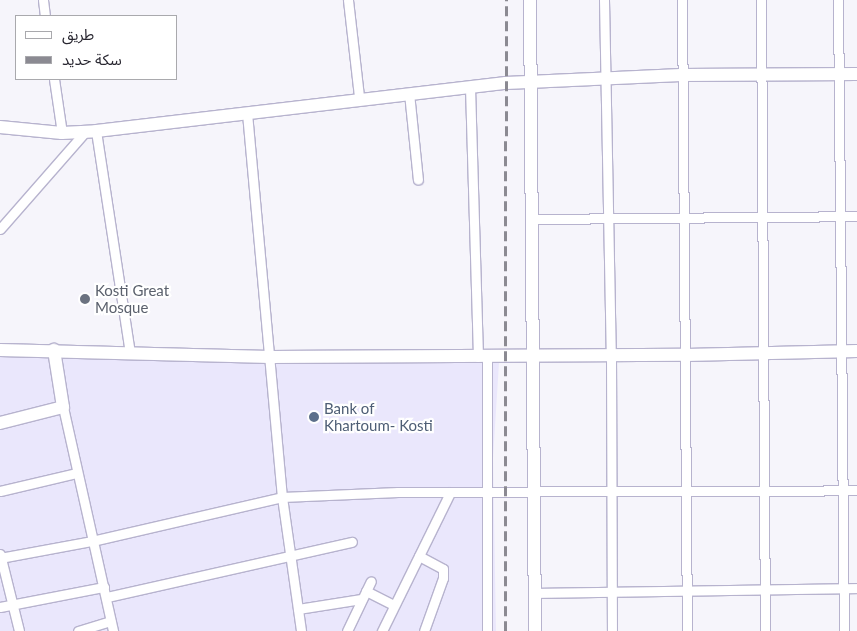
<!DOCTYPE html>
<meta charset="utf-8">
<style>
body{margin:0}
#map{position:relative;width:857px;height:631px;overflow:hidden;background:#f6f5fb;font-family:Lato,"Noto Sans Arabic",sans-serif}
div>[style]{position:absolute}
.built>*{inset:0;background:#eae7fc}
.roads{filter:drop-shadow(1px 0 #b7b3ce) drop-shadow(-1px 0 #b7b3ce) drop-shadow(0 1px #b7b3ce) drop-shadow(0 -1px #b7b3ce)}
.street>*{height:9px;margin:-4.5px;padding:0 4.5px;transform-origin:4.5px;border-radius:4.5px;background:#fff}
.secondary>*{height:12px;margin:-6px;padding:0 6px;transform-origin:6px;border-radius:6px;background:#fff}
.rail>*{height:2.5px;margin-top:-1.25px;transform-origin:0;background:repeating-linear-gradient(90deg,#8b8a92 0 10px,transparent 0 15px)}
.dots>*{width:14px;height:14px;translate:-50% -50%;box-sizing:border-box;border:2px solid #fff;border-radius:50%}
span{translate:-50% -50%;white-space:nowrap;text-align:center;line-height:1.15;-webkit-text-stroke:4.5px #fff;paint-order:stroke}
.worship-label{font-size:15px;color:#5b616d}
.left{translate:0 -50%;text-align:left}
.service-label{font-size:15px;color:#4e5e75}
.legend{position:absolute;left:15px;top:15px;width:162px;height:65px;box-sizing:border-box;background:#fff;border:1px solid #a9a9ad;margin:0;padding:6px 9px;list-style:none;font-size:15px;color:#292731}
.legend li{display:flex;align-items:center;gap:10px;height:25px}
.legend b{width:25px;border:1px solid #a9a9ad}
</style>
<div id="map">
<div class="built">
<div style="clip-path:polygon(0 355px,282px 362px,499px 363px,493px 458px,496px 631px,0 631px)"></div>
</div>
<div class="roads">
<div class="street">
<div style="left:43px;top:0;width:16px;rotate:83deg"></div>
<div style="left:348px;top:0;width:98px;rotate:83.5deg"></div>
<div style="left:604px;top:0;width:355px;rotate:88.9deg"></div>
<div style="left:611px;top:355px;width:276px;rotate:89.8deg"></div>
<div style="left:682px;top:0;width:631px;rotate:89.55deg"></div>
<div style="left:761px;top:0;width:631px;rotate:89.64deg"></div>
<div style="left:838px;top:0;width:631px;rotate:89.46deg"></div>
<div style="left:54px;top:79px;width:55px;rotate:81.6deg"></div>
<div style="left:470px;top:87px;width:270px;rotate:88.3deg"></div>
<div style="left:409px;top:93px;width:87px;rotate:84.1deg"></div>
<div style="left:247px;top:113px;width:386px;rotate:84.8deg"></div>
<div style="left:282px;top:497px;width:135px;rotate:81.9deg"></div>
<div style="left:96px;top:131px;width:224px;rotate:81.3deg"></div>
<div style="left:533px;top:219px;width:324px;rotate:-0.5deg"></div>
<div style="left:0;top:229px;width:129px;rotate:-48.8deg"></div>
<div style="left:487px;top:357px;width:274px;rotate:90deg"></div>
<div style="left:63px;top:407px;width:230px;rotate:77.4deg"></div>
<div style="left:0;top:491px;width:79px;rotate:-13.2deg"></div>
<div style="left:0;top:554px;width:79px;rotate:76.1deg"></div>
<div style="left:419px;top:556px;width:27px;rotate:28deg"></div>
<div style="left:443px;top:569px;width:9px;rotate:90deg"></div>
<div style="left:443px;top:578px;width:56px;rotate:109.7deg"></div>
<div style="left:0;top:558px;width:94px;rotate:-10.5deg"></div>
<div style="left:92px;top:541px;width:195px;rotate:-13deg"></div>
<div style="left:282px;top:497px;width:116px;rotate:-2.5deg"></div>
<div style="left:398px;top:492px;width:459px;rotate:-0.2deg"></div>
<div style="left:366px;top:591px;width:31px;rotate:27deg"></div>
<div style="left:536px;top:593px;width:321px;rotate:-0.9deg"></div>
<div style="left:107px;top:597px;width:251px;rotate:-12.7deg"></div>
<div style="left:0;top:607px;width:106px;rotate:-10.9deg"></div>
<div style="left:298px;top:609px;width:64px;rotate:-9deg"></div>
<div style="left:78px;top:631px;width:34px;rotate:-17deg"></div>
<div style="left:347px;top:631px;width:55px;rotate:-64.4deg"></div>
<div style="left:382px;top:631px;width:154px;rotate:-63.8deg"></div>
</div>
<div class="secondary">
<div style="left:530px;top:0;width:631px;rotate:89.55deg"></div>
<div style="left:0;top:127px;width:62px;rotate:5.5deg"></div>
<div style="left:62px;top:133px;width:34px;rotate:-3deg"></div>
<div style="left:96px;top:131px;width:413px;rotate:-6.7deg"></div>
<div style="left:506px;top:83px;width:175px;rotate:-2.6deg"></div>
<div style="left:681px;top:75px;width:176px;rotate:-0.3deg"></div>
<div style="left:0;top:350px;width:270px;rotate:1.5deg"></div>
<div style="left:270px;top:357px;width:416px;rotate:-0.3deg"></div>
<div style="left:686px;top:355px;width:171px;rotate:-1.3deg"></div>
<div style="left:0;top:423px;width:65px;rotate:-14.3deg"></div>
<div style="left:63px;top:407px;width:58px;rotate:-99deg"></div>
</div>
</div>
<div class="rail">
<div style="left:505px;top:631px;width:631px;rotate:-89.91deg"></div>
</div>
<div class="dots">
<div style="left:85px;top:299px;background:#6b7280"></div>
<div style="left:314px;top:417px;background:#5c6f8a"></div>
</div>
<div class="worship-label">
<span class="left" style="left:95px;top:299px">Kosti Great<br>Mosque</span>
</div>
<div class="service-label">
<span class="left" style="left:324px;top:417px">Bank of<br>Khartoum- Kosti</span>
</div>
<ul class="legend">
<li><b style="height:6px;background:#fff"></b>طريق</li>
<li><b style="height:6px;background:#8b8a92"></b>سكة حديد</li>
</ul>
</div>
